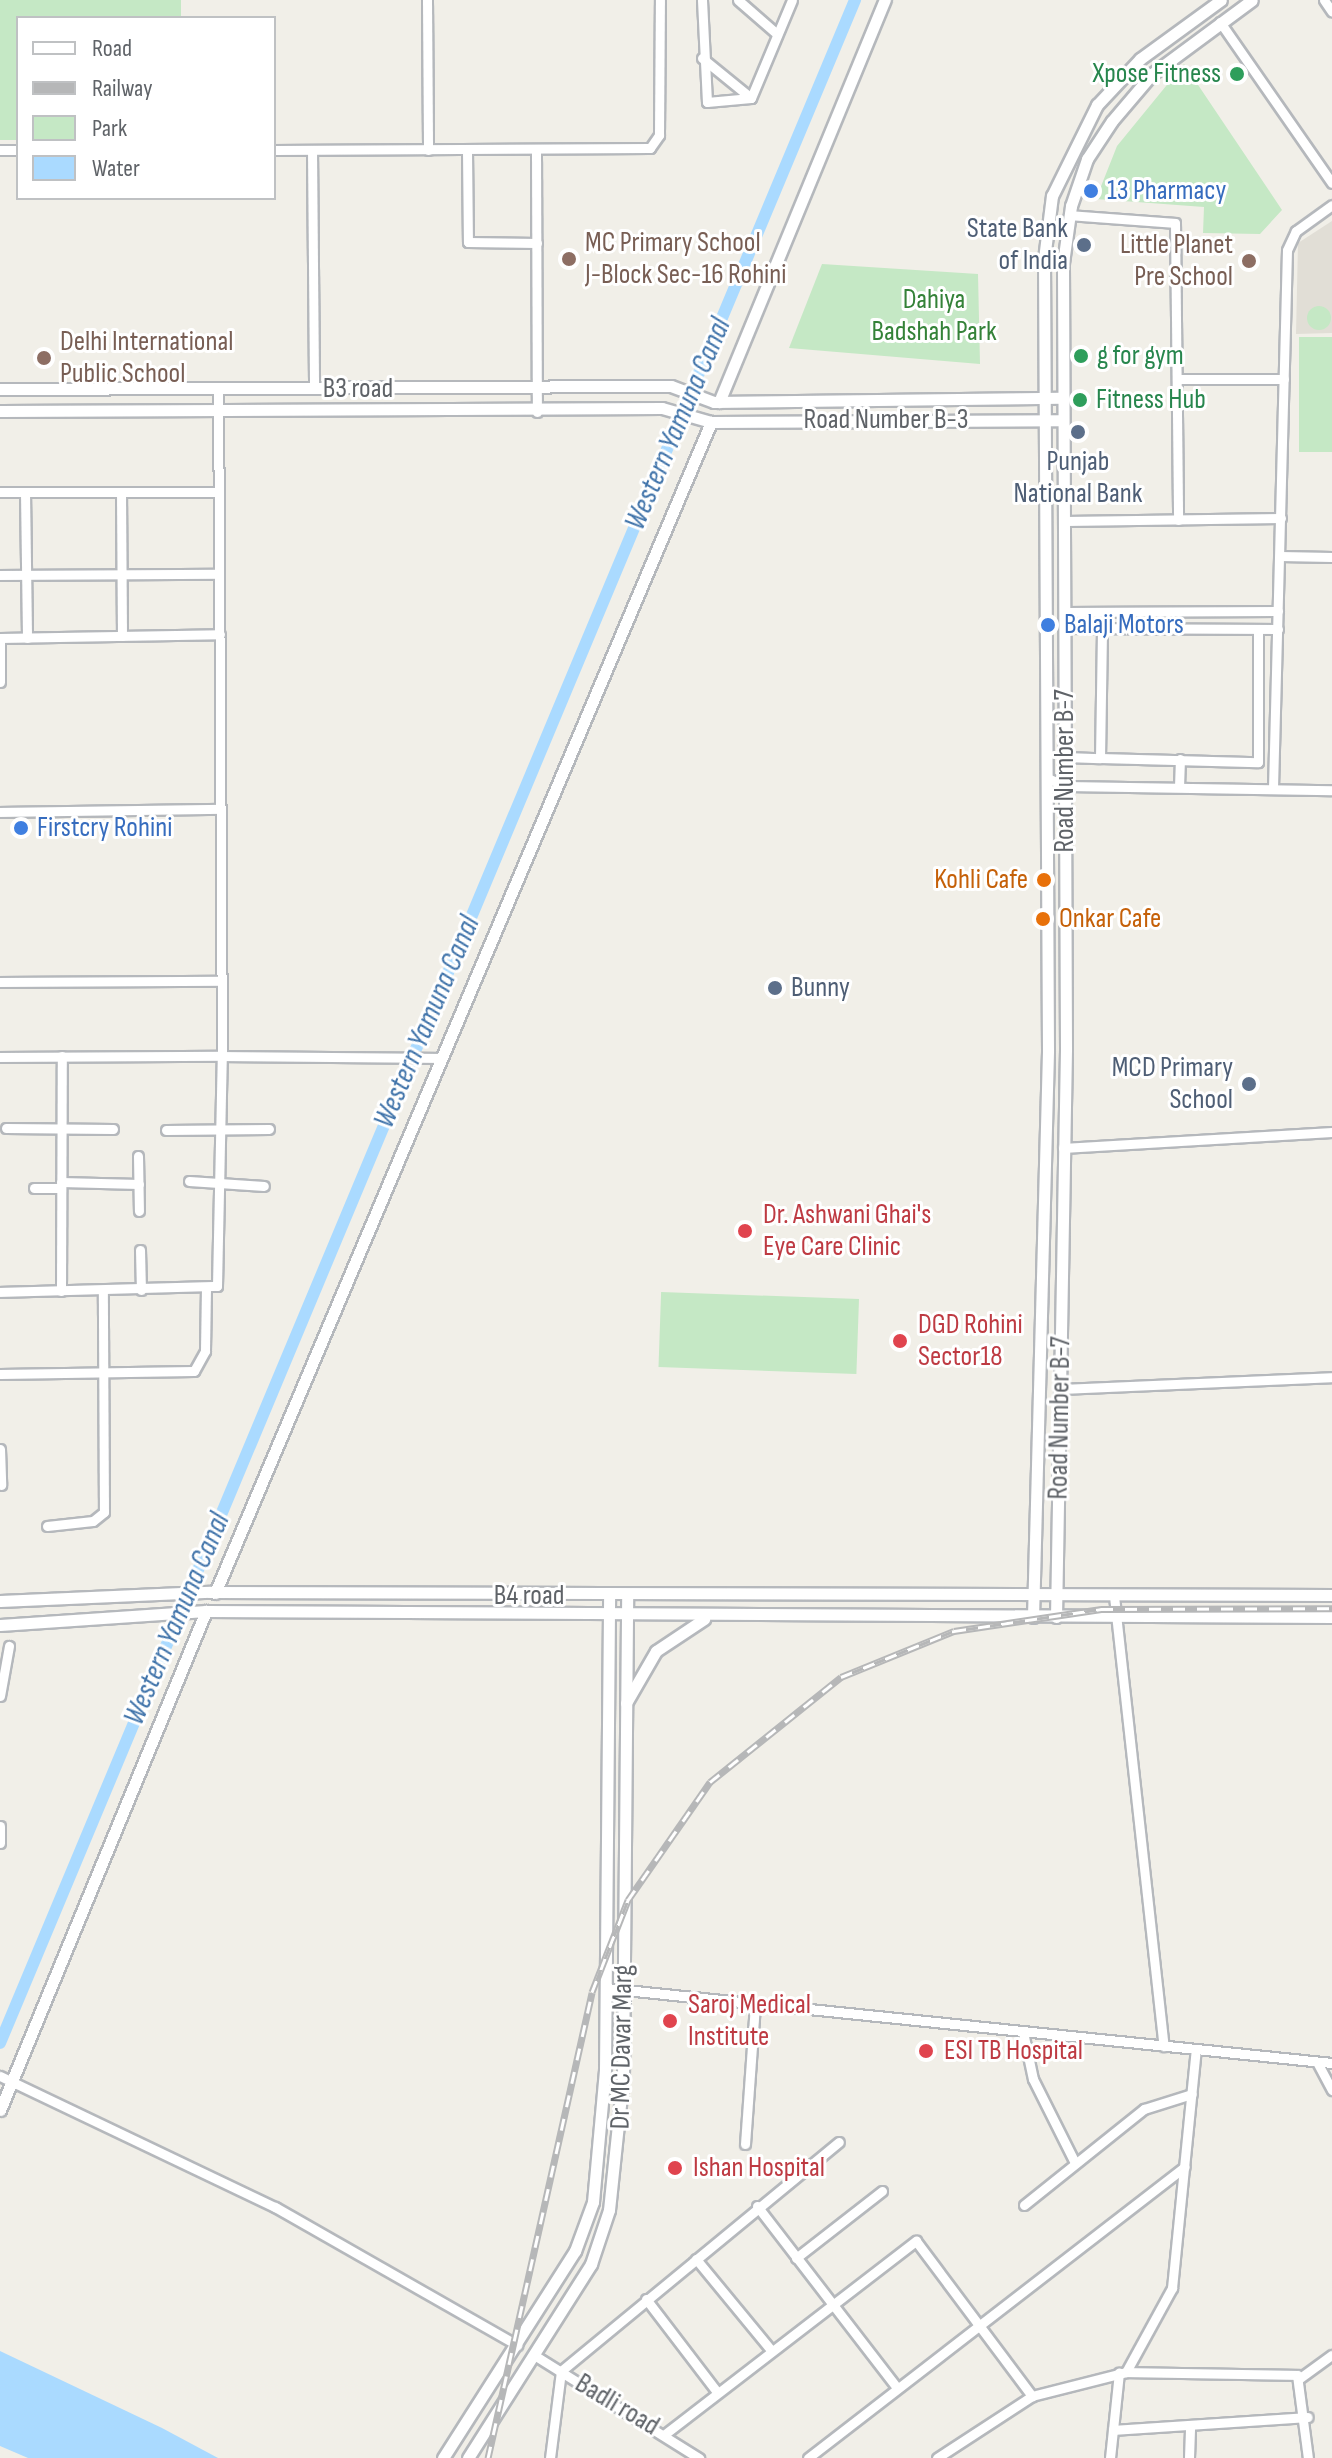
<!DOCTYPE html>
<style>
body{margin:0}
#map{position:relative;width:1332px;height:2458px;overflow:hidden;background:#f1efe8;font-family:"Sofia Sans Condensed",sans-serif}
div>[style]{position:absolute}
.education>*{inset:0;background:#e1ded6}
.green>*{inset:0;background:#c5e8c5;transform-origin:0 0}
.round{border-radius:50%}
.water>*{inset:0;background:#aadaff}
.canal>*{height:12px;margin:-6px;padding:0 6px;transform-origin:6px;border-radius:6px;background:#aadaff}
.roads{filter:drop-shadow(2px 0 #b5b8bc) drop-shadow(-2px 0 #b5b8bc) drop-shadow(0 2px #b5b8bc) drop-shadow(0 -2px #b5b8bc)}
.minor>*{height:9px;margin:-4.5px;padding:0 4.5px;transform-origin:4.5px;border-radius:4.5px;background:#fff}
.tertiary>*{height:11px;margin:-5.5px;padding:0 5.5px;transform-origin:5.5px;border-radius:5.5px;background:#fff}
.rail>*{height:7px;margin-top:-3.5px;transform-origin:0;background:repeating-linear-gradient(90deg,#fff 0 12px,#b6b7b8 0 24px);box-sizing:border-box;border-block:2px solid #b6b7b8}
.dots>*{width:22px;height:22px;translate:-50% -50%;box-sizing:border-box;border:4px solid #fff;border-radius:50%}
span{translate:-50% -50%;white-space:nowrap;text-align:center;line-height:1.15;-webkit-text-stroke:6px #fff;paint-order:stroke}
.leisure-label{font-size:28px;color:#27864d}
.right{translate:-100% -50%;text-align:right}
.left{translate:0 -50%;text-align:left}
.shop-label{font-size:28px;color:#366cbe}
.service-label{font-size:28px;color:#4e5e75}
.education-label{font-size:28px;color:#785e54}
.park-label{font-size:28px;color:#348238}
.street-label{font-size:28px;color:#5f6368}
.food-label{font-size:28px;color:#c56008}
.health-label{font-size:28px;color:#be3a42}
.water-label{font-size:30px;color:#4174aa;font-style:italic}
.legend{position:absolute;left:16px;top:16px;width:260px;height:184px;box-sizing:border-box;background:#fff;border:2px solid #bfc1c3;margin:0;padding:10px 14px;list-style:none;font-size:24px;color:#5f6368}
.legend li{display:flex;align-items:center;gap:16px;height:40px}
.legend b{width:40px;border:2px solid #bfc1c3}
</style>
<div id="map">
<div class="education">
<div style="clip-path:polygon(1332px 221px,1332px 333px,1296px 334px,1298px 243px)"></div>
</div>
<div class="green">
<div style="clip-path:polygon(0 0,181px 0,181px 18px,18px 18px,18px 140px,0 140px)"></div>
<div style="clip-path:polygon(1184px 64px,1282px 210px,1260px 234px,1203px 233px,1204px 207px,1096px 199px,1117px 146px)"></div>
<div style="clip-path:polygon(822px 264px,978px 274px,980px 364px,789px 348px)"></div>
<div class="round" style="left:1307px;top:306px;width:24px;height:24px"></div>
<div style="left:1332px;top:337px;width:115px;height:33px;rotate:90deg"></div>
<div style="left:859px;top:1299px;width:75px;height:198px;rotate:92deg"></div>
</div>
<div class="water">
<div style="clip-path:polygon(0 2351px,162px 2428px,218px 2458px,28px 2458px,0 2446px)"></div>
</div>
<div class="canal">
<div style="left:0;top:2043px;width:2215px;rotate:-67.29deg"></div>
</div>
<div class="roads">
<div class="minor">
<div style="left:427px;top:0;width:150px;rotate:89.6deg"></div>
<div style="left:702px;top:0;width:102px;rotate:87.2deg"></div>
<div style="left:707px;top:102px;width:44px;rotate:-5.2deg"></div>
<div style="left:751px;top:98px;width:106px;rotate:-67.3deg"></div>
<div style="left:738px;top:0;width:52px;rotate:41.1deg"></div>
<div style="left:1324px;top:0;width:14px;rotate:56deg"></div>
<div style="left:1220px;top:22px;width:196px;rotate:55.2deg"></div>
<div style="left:702px;top:58px;width:63px;rotate:39.2deg"></div>
<div style="left:0;top:150px;width:18px"></div>
<div style="left:274px;top:150px;width:376px;rotate:-0.3deg"></div>
<div style="left:650px;top:148px;width:16px;rotate:-55deg"></div>
<div style="left:659px;top:135px;width:135px;rotate:-89.6deg"></div>
<div style="left:312px;top:150px;width:239px;rotate:89.5deg"></div>
<div style="left:467px;top:151px;width:91px;rotate:89.4deg"></div>
<div style="left:468px;top:242px;width:69px;rotate:0.8deg"></div>
<div style="left:536px;top:151px;width:261px;rotate:89.8deg"></div>
<div style="left:1069px;top:215px;width:106px;rotate:4.3deg"></div>
<div style="left:1175px;top:223px;width:297px;rotate:89.4deg"></div>
<div style="left:1177px;top:379px;width:107px"></div>
<div style="left:0;top:492px;width:219px"></div>
<div style="left:25px;top:492px;width:146px;rotate:89.2deg"></div>
<div style="left:121px;top:492px;width:144px;rotate:89.6deg"></div>
<div style="left:1065px;top:521px;width:216px;rotate:-0.8deg"></div>
<div style="left:1280px;top:556px;width:52px;rotate:1.1deg"></div>
<div style="left:0;top:575px;width:219px;rotate:-0.3deg"></div>
<div style="left:1065px;top:612px;width:213px;rotate:-0.3deg"></div>
<div style="left:1065px;top:628px;width:213px;rotate:0.3deg"></div>
<div style="left:0;top:638px;width:220px;rotate:-1deg"></div>
<div style="left:0;top:682px;width:44px;rotate:-90deg"></div>
<div style="left:1065px;top:757px;width:35px;rotate:2deg"></div>
<div style="left:1100px;top:758px;width:129px;rotate:-89.1deg"></div>
<div style="left:1100px;top:758px;width:158px;rotate:1.5deg"></div>
<div style="left:1258px;top:762px;width:133px;rotate:-90deg"></div>
<div style="left:1047px;top:778px;width:21px;rotate:23deg"></div>
<div style="left:1066px;top:786px;width:266px;rotate:0.9deg"></div>
<div style="left:1179px;top:787px;width:28px;rotate:-88deg"></div>
<div style="left:1273px;top:788px;width:538px;rotate:-88.51deg"></div>
<div style="left:1287px;top:250px;width:21px;rotate:-65deg"></div>
<div style="left:1296px;top:231px;width:44px;rotate:-35.8deg"></div>
<div style="left:0;top:812px;width:221px;rotate:-0.8deg"></div>
<div style="left:0;top:982px;width:222px;rotate:-0.3deg"></div>
<div style="left:0;top:1057px;width:222px;rotate:-0.3deg"></div>
<div style="left:222px;top:1056px;width:667px;rotate:-90.34deg"></div>
<div style="left:6px;top:1128px;width:107px;rotate:0.5deg"></div>
<div style="left:166px;top:1130px;width:103px;rotate:-0.6deg"></div>
<div style="left:1063px;top:1148px;width:269px;rotate:-3.4deg"></div>
<div style="left:138px;top:1156px;width:55px;rotate:89deg"></div>
<div style="left:189px;top:1181px;width:75px;rotate:3.8deg"></div>
<div style="left:61px;top:1182px;width:78px;rotate:1.5deg"></div>
<div style="left:34px;top:1188px;width:27px"></div>
<div style="left:140px;top:1250px;width:40px;rotate:88.6deg"></div>
<div style="left:61px;top:1291px;width:235px;rotate:-89.8deg"></div>
<div style="left:0;top:1292px;width:217px;rotate:-1.6deg"></div>
<div style="left:217px;top:1286px;width:230px;rotate:-88.8deg"></div>
<div style="left:222px;top:1056px;width:219px;rotate:0.5deg"></div>
<div style="left:0;top:1374px;width:194px;rotate:-0.9deg"></div>
<div style="left:194px;top:1371px;width:23px;rotate:-61deg"></div>
<div style="left:205px;top:1351px;width:62px;rotate:-89.1deg"></div>
<div style="left:1060px;top:1389px;width:272px;rotate:-2.5deg"></div>
<div style="left:0;top:1449px;width:36px;rotate:88deg"></div>
<div style="left:47px;top:1526px;width:46px;rotate:-6.2deg"></div>
<div style="left:93px;top:1521px;width:14px;rotate:-39deg"></div>
<div style="left:104px;top:1512px;width:220px;rotate:-90.3deg"></div>
<div style="left:1114px;top:1596px;width:453px;rotate:83.7deg"></div>
<div style="left:0;top:1696px;width:51px;rotate:-79.8deg"></div>
<div style="left:0;top:1826px;width:17px;rotate:90deg"></div>
<div style="left:606px;top:1988px;width:730px;rotate:5.9deg"></div>
<div style="left:1023px;top:2032px;width:48px;rotate:78deg"></div>
<div style="left:1033px;top:2079px;width:94px;rotate:63.4deg"></div>
<div style="left:1317px;top:2062px;width:32px;rotate:62deg"></div>
<div style="left:0;top:2076px;width:305px;rotate:25.5deg"></div>
<div style="left:275px;top:2207px;width:279px;rotate:29.7deg"></div>
<div style="left:745px;top:2144px;width:140px;rotate:-85.9deg"></div>
<div style="left:1024px;top:2205px;width:154px;rotate:-38.7deg"></div>
<div style="left:1144px;top:2109px;width:50px;rotate:-17.4deg"></div>
<div style="left:757px;top:2206px;width:226px;rotate:52.4deg"></div>
<div style="left:796px;top:2258px;width:109px;rotate:-37.9deg"></div>
<div style="left:696px;top:2259px;width:118px;rotate:50.5deg"></div>
<div style="left:646px;top:2299px;width:117px;rotate:52.6deg"></div>
<div style="left:534px;top:2355px;width:195px;rotate:32deg"></div>
<div style="left:1126px;top:2372px;width:96px;rotate:-61.3deg"></div>
<div style="left:1172px;top:2288px;width:240px;rotate:-84.3deg"></div>
<div style="left:1300px;top:2378px;width:39px;rotate:-36deg"></div>
<div style="left:1113px;top:2430px;width:195px;rotate:-3.8deg"></div>
<div style="left:665px;top:2434px;width:317px;rotate:-37.6deg"></div>
<div style="left:916px;top:2241px;width:194px;rotate:53.2deg"></div>
<div style="left:550px;top:2458px;width:88px;rotate:-82.8deg"></div>
<div style="left:561px;top:2371px;width:360px;rotate:-39.5deg"></div>
<div style="left:808px;top:2458px;width:476px;rotate:-37.7deg"></div>
<div style="left:937px;top:2458px;width:113px;rotate:-33.1deg"></div>
<div style="left:1032px;top:2396px;width:97px;rotate:-14.3deg"></div>
<div style="left:1126px;top:2372px;width:171px;rotate:1deg"></div>
<div style="left:1297px;top:2375px;width:84px;rotate:82.5deg"></div>
<div style="left:1110px;top:2458px;width:86px;rotate:-84deg"></div>
<div style="left:1189px;top:2458px;width:31px;rotate:-88deg"></div>
</div>
<div class="tertiary">
<div style="left:0;top:389px;width:671px;rotate:-0.26deg"></div>
<div style="left:671px;top:386px;width:46px;rotate:20.4deg"></div>
<div style="left:714px;top:402px;width:347px;rotate:-0.7deg"></div>
<div style="left:719px;top:402px;width:435px;rotate:-67.6deg"></div>
<div style="left:0;top:411px;width:662px;rotate:-0.26deg"></div>
<div style="left:662px;top:408px;width:51px;rotate:15.9deg"></div>
<div style="left:711px;top:422px;width:350px;rotate:-0.3deg"></div>
<div style="left:215px;top:1593px;width:1272px;rotate:-67.04deg"></div>
<div style="left:0;top:1601px;width:210px;rotate:-2.5deg"></div>
<div style="left:210px;top:1592px;width:1122px;rotate:0.15deg"></div>
<div style="left:1033px;top:1617px;width:567px;rotate:-88.48deg"></div>
<div style="left:1048px;top:1050px;width:791px;rotate:-90.29deg"></div>
<div style="left:1044px;top:259px;width:64px;rotate:-82.8deg"></div>
<div style="left:1052px;top:196px;width:102px;rotate:-63.7deg"></div>
<div style="left:1097px;top:105px;width:63px;rotate:-46.9deg"></div>
<div style="left:1140px;top:59px;width:100px;rotate:-36.1deg"></div>
<div style="left:1056px;top:1617px;width:568px;rotate:-88.99deg"></div>
<div style="left:1066px;top:1049px;width:786px;rotate:-90.22deg"></div>
<div style="left:1063px;top:263px;width:58px;rotate:-82deg"></div>
<div style="left:1071px;top:206px;width:50px;rotate:-71.2deg"></div>
<div style="left:1087px;top:159px;width:45px;rotate:-56.7deg"></div>
<div style="left:1112px;top:121px;width:62px;rotate:-49.6deg"></div>
<div style="left:1152px;top:74px;width:124px;rotate:-36.5deg"></div>
<div style="left:0;top:1625px;width:206px;rotate:-3.9deg"></div>
<div style="left:206px;top:1611px;width:1126px;rotate:0.31deg"></div>
<div style="left:626px;top:1703px;width:60px;rotate:-60deg"></div>
<div style="left:656px;top:1651px;width:58px;rotate:-33.7deg"></div>
<div style="left:0;top:2110px;width:540px;rotate:-67.57deg"></div>
<div style="left:443px;top:2458px;width:246px;rotate:-57.5deg"></div>
<div style="left:575px;top:2251px;width:52px;rotate:-69.8deg"></div>
<div style="left:593px;top:2202px;width:134px;rotate:-84.8deg"></div>
<div style="left:605px;top:2069px;width:473px;rotate:-89.5deg"></div>
<div style="left:468px;top:2458px;width:230px;rotate:-57.6deg"></div>
<div style="left:591px;top:2264px;width:57px;rotate:-71.6deg"></div>
<div style="left:609px;top:2210px;width:135px;rotate:-84deg"></div>
<div style="left:623px;top:2076px;width:480px;rotate:-89.5deg"></div>
</div>
</div>
<div class="rail">
<div style="left:488px;top:2458px;width:477px;rotate:-77.4deg"></div>
<div style="left:592px;top:1992px;width:99px;rotate:-68.6deg"></div>
<div style="left:628px;top:1900px;width:144px;rotate:-55.2deg"></div>
<div style="left:710px;top:1782px;width:168px;rotate:-38.7deg"></div>
<div style="left:841px;top:1677px;width:122px;rotate:-22.2deg"></div>
<div style="left:954px;top:1631px;width:149px;rotate:-8.5deg"></div>
<div style="left:1101px;top:1609px;width:231px;rotate:-0.2deg"></div>
</div>
<div class="dots">
<div style="left:1237px;top:74px;background:#2e9e5b"></div>
<div style="left:1091px;top:191px;background:#3f7fe0"></div>
<div style="left:1084px;top:245px;background:#5c6f8a"></div>
<div style="left:569px;top:259px;background:#8d6e63"></div>
<div style="left:1249px;top:261px;background:#8d6e63"></div>
<div style="left:1081px;top:356px;background:#2e9e5b"></div>
<div style="left:44px;top:358px;background:#8d6e63"></div>
<div style="left:1080px;top:400px;background:#2e9e5b"></div>
<div style="left:1078px;top:432px;background:#5c6f8a"></div>
<div style="left:1048px;top:625px;background:#3f7fe0"></div>
<div style="left:21px;top:828px;background:#3f7fe0"></div>
<div style="left:1044px;top:880px;background:#e8710a"></div>
<div style="left:1043px;top:919px;background:#e8710a"></div>
<div style="left:775px;top:988px;background:#5c6f8a"></div>
<div style="left:1249px;top:1084px;background:#5c6f8a"></div>
<div style="left:745px;top:1231px;background:#e0444e"></div>
<div style="left:900px;top:1341px;background:#e0444e"></div>
<div style="left:670px;top:2021px;background:#e0444e"></div>
<div style="left:926px;top:2051px;background:#e0444e"></div>
<div style="left:675px;top:2168px;background:#e0444e"></div>
</div>
<div class="leisure-label">
<span class="right" style="left:1221px;top:74px">Xpose Fitness</span>
<span class="left" style="left:1097px;top:356px">g for gym</span>
<span class="left" style="left:1096px;top:400px">Fitness Hub</span>
</div>
<div class="shop-label">
<span class="left" style="left:1107px;top:191px">13 Pharmacy</span>
<span class="left" style="left:1064px;top:625px">Balaji Motors</span>
<span class="left" style="left:37px;top:828px">Firstcry Rohini</span>
</div>
<div class="service-label">
<span class="right" style="left:1068px;top:245px">State Bank<br>of India</span>
<span style="left:1078px;top:478px">Punjab<br>National Bank</span>
<span class="left" style="left:791px;top:988px">Bunny</span>
<span class="right" style="left:1233px;top:1084px">MCD Primary<br>School</span>
</div>
<div class="education-label">
<span class="left" style="left:585px;top:259px">MC Primary School<br>J-Block Sec-16 Rohini</span>
<span class="right" style="left:1233px;top:261px">Little Planet<br>Pre School</span>
<span class="left" style="left:60px;top:358px">Delhi International<br>Public School</span>
</div>
<div class="park-label">
<span style="left:934px;top:316px">Dahiya<br>Badshah Park</span>
</div>
<div class="street-label">
<span style="left:358px;top:389px">B3 road</span>
<span style="left:886px;top:420px">Road Number B-3</span>
<span style="left:1065px;top:771px;rotate:-90deg">Road Number B-7</span>
<span style="left:1060px;top:1418px;rotate:-89deg">Road Number B-7</span>
<span style="left:529px;top:1596px">B4 road</span>
<span style="left:622px;top:2047px;rotate:-89deg">Dr MC Davar Marg</span>
<span style="left:617px;top:2405px;rotate:31deg">Badli road</span>
</div>
<div class="food-label">
<span class="right" style="left:1028px;top:880px">Kohli Cafe</span>
<span class="left" style="left:1059px;top:919px">Onkar Cafe</span>
</div>
<div class="health-label">
<span class="left" style="left:763px;top:1231px">Dr. Ashwani Ghai's<br>Eye Care Clinic</span>
<span class="left" style="left:918px;top:1341px">DGD Rohini<br>Sector18</span>
<span class="left" style="left:688px;top:2021px">Saroj Medical<br>Institute</span>
<span class="left" style="left:944px;top:2051px">ESI TB Hospital</span>
<span class="left" style="left:693px;top:2168px">Ishan Hospital</span>
</div>
<div class="water-label">
<span style="left:678px;top:424px;rotate:-67deg">Western Yamuna Canal</span>
<span style="left:427px;top:1022px;rotate:-67deg">Western Yamuna Canal</span>
<span style="left:177px;top:1619px;rotate:-67deg">Western Yamuna Canal</span>
</div>
<ul class="legend">
<li><b style="height:10px;background:#fff"></b>Road</li>
<li><b style="height:10px;background:#b6b7b8"></b>Railway</li>
<li><b style="height:22px;background:#c5e8c5"></b>Park</li>
<li><b style="height:22px;background:#aadaff"></b>Water</li>
</ul>
</div>
